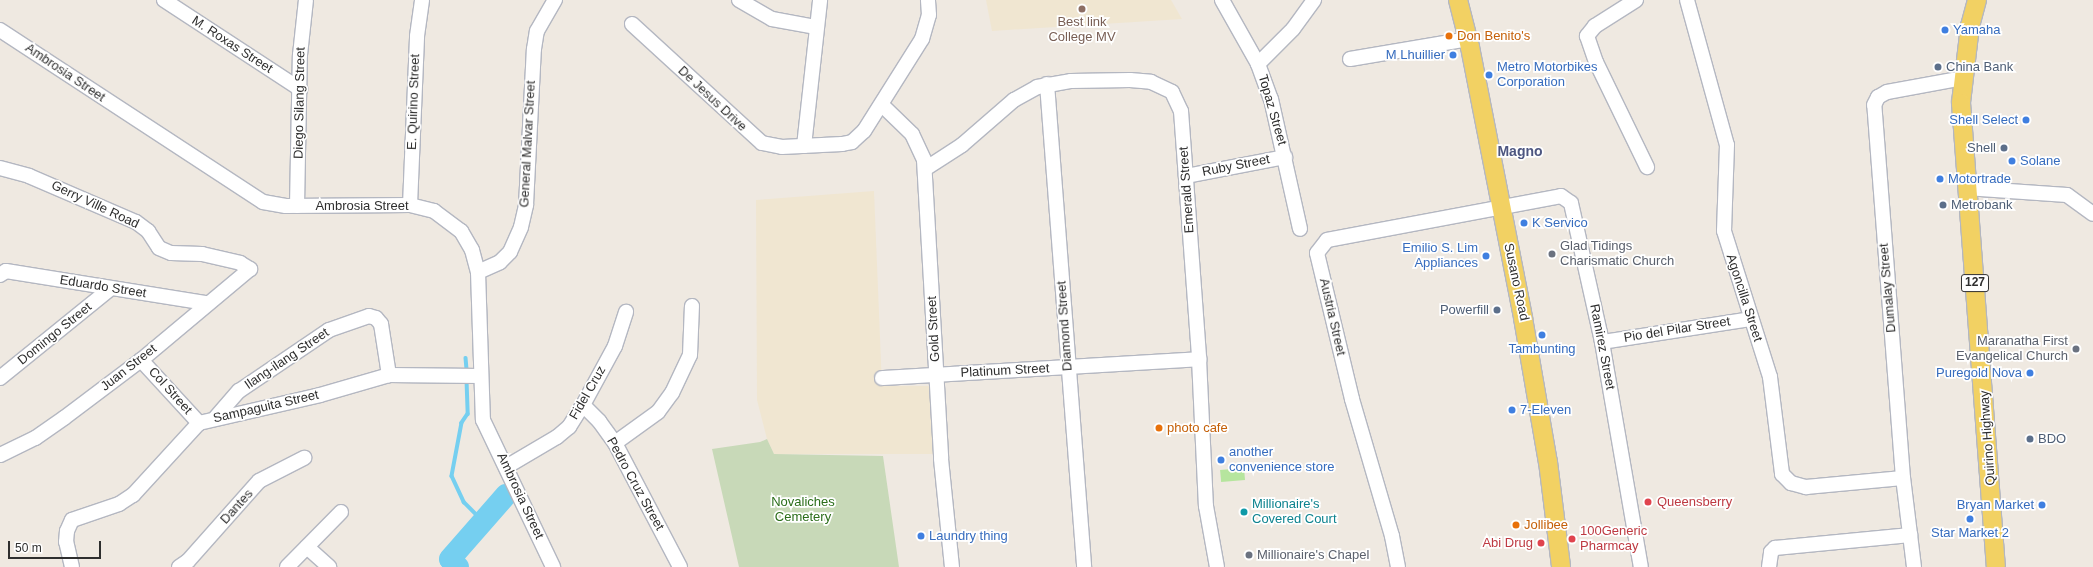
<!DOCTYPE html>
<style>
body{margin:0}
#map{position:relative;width:2093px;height:567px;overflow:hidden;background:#efe9e1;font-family:Arial,sans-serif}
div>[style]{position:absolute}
.education>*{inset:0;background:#f0e6d1}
.green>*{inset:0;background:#b6e59e;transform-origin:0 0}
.cemetery>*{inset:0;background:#c8d9b8}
.stream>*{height:3.5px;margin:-1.75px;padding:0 1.75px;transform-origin:1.75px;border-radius:1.75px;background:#75cff0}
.river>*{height:22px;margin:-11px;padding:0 11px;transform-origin:11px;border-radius:11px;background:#75cff0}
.roads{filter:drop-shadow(1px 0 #b4b7c1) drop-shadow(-1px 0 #b4b7c1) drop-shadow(0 1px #b4b7c1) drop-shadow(0 -1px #b4b7c1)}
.minor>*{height:14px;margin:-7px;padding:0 7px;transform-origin:7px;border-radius:7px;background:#fff}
.major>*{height:18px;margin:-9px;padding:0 9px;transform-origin:9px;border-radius:9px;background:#f2d163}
.dots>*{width:11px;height:11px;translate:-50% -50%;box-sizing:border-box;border:2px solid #fff;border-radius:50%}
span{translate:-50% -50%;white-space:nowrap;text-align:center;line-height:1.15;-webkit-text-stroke:3.5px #fff;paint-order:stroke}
.shield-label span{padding:1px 3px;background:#fff;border:1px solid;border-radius:3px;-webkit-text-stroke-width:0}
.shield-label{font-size:12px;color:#2e2e2e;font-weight:700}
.education-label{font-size:13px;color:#785e54}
.shop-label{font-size:13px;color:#366cbe}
.left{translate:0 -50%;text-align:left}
.right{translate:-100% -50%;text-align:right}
.food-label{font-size:13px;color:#c56008}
.street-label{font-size:13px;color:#2e2e2e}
.service-label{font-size:13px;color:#4e5e75}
.worship-label{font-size:13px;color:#5b616d}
.health-label{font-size:13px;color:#be3a42}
.park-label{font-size:13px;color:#2c6e1b}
.culture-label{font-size:13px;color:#0d838f}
.neighbourhood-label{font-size:14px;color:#4d5680;font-weight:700}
.scale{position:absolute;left:8px;top:541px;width:93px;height:18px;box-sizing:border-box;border:2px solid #2e2e2e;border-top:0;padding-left:5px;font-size:12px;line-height:14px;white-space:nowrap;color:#2e2e2e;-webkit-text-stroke:3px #fff;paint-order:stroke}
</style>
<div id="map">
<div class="education">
<div style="clip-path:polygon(986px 0,1171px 0,1182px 19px,992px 31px)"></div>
<div style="clip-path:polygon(874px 191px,882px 386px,930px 386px,934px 454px,774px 454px,767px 439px,757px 400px,756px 200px)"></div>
</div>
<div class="green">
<div style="left:1244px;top:468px;width:12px;height:24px;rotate:85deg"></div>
</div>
<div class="cemetery">
<div style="clip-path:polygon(767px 439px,774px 454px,883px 456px,899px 567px,739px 567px,712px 449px,760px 442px)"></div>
</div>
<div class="stream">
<div style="left:466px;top:358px;width:12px;rotate:85deg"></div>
<div style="left:467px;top:380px;width:34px;rotate:88deg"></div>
<div style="left:468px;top:414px;width:11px;rotate:124deg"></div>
<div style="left:462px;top:423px;width:54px;rotate:100.7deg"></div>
<div style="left:452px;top:476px;width:29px;rotate:65deg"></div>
<div style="left:464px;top:502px;width:28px;rotate:45deg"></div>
</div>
<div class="river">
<div style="left:458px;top:567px;width:11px;rotate:-135deg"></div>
<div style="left:450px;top:559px;width:85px;rotate:-48.8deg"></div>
</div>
<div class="roads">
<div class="minor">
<div style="left:164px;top:0;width:163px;rotate:33.2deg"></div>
<div style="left:739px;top:0;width:38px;rotate:30deg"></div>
<div style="left:772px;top:19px;width:45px;rotate:10.3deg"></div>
<div style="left:1222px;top:0;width:73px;rotate:60.6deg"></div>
<div style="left:1258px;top:64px;width:37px;rotate:70deg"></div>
<div style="left:1271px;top:99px;width:133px;rotate:77.4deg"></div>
<div style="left:1636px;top:0;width:49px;rotate:147.6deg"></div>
<div style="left:1595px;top:26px;width:13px;rotate:129deg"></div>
<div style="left:1587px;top:36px;width:28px;rotate:71deg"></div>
<div style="left:1596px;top:62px;width:117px;rotate:64.1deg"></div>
<div style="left:1687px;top:0;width:150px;rotate:74.6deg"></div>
<div style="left:1727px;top:145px;width:86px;rotate:92deg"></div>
<div style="left:1724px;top:231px;width:153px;rotate:72.5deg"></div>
<div style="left:1770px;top:377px;width:98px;rotate:82.9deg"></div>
<div style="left:1782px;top:474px;width:13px;rotate:45deg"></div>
<div style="left:1791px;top:483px;width:16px;rotate:15deg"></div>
<div style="left:1806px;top:487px;width:97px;rotate:-5.3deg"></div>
<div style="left:632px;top:24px;width:176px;rotate:42.5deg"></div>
<div style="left:762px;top:143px;width:20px;rotate:11deg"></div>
<div style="left:782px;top:147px;width:60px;rotate:-2.9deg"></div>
<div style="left:842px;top:144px;width:10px;rotate:-11deg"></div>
<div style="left:852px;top:142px;width:16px;rotate:-43deg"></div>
<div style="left:864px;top:131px;width:109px;rotate:-57.8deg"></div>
<div style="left:922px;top:39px;width:25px;rotate:-74deg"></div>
<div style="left:929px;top:15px;width:15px;rotate:-94deg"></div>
<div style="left:0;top:30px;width:314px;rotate:33.2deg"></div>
<div style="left:263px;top:202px;width:23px;rotate:10deg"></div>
<div style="left:286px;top:206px;width:124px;rotate:-0.5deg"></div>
<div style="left:410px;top:205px;width:25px;rotate:14deg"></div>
<div style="left:434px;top:211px;width:34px;rotate:37deg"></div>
<div style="left:461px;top:231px;width:22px;rotate:60deg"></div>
<div style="left:472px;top:250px;width:23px;rotate:75deg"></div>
<div style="left:478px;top:272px;width:148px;rotate:88.1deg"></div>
<div style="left:483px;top:420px;width:163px;rotate:64.5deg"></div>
<div style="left:1350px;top:59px;width:120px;rotate:-9.6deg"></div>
<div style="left:1258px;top:64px;width:49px;rotate:-45deg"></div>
<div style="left:1293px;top:29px;width:36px;rotate:-54deg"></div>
<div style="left:1047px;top:84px;width:484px;rotate:85.6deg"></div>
<div style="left:882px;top:105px;width:42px;rotate:44deg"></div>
<div style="left:912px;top:134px;width:29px;rotate:65deg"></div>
<div style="left:924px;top:160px;width:299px;rotate:86.7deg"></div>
<div style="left:941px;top:459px;width:109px;rotate:84.2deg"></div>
<div style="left:804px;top:146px;width:147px;rotate:-83.7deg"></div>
<div style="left:0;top:168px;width:30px;rotate:15deg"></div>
<div style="left:29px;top:176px;width:116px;rotate:23.3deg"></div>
<div style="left:136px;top:222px;width:15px;rotate:37deg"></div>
<div style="left:148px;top:231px;width:20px;rotate:57deg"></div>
<div style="left:159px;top:248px;width:13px;rotate:23deg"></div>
<div style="left:171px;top:253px;width:31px;rotate:2deg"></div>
<div style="left:202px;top:254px;width:39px;rotate:13deg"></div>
<div style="left:240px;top:263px;width:12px;rotate:31deg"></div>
<div style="left:250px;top:269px;width:142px;rotate:140.1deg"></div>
<div style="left:141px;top:360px;width:96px;rotate:143deg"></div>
<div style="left:64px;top:418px;width:35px;rotate:145deg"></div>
<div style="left:35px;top:438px;width:39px;rotate:154deg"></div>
<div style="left:925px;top:169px;width:44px;rotate:-33deg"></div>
<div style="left:962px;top:145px;width:69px;rotate:-40.9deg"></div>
<div style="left:1014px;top:100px;width:26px;rotate:-29deg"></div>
<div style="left:1037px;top:87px;width:35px;rotate:-10deg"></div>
<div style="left:1071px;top:81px;width:59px;rotate:-1deg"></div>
<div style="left:1130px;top:80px;width:21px;rotate:5deg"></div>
<div style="left:1151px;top:82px;width:23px;rotate:25deg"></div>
<div style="left:1172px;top:92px;width:21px;rotate:65deg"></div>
<div style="left:1181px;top:111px;width:249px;rotate:85.8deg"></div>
<div style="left:1199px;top:359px;width:147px;rotate:87.3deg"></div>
<div style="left:1206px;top:506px;width:62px;rotate:79.8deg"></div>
<div style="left:1186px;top:176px;width:101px;rotate:-10.9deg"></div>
<div style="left:1966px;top:188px;width:101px;rotate:4deg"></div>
<div style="left:2067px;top:195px;width:32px;rotate:36deg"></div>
<div style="left:410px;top:205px;width:169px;rotate:-87.6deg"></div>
<div style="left:417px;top:36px;width:36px;rotate:-82deg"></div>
<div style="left:297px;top:206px;width:151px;rotate:-88.9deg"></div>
<div style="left:300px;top:55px;width:55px;rotate:-83.8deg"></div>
<div style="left:478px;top:272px;width:24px;rotate:-24deg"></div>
<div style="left:500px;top:262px;width:14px;rotate:-45deg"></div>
<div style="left:510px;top:252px;width:27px;rotate:-66deg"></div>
<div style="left:521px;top:227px;width:23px;rotate:-77deg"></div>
<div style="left:526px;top:205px;width:156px;rotate:-87.1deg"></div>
<div style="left:534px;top:49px;width:18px;rotate:-81deg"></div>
<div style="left:537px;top:31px;width:36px;rotate:-60deg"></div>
<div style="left:0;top:275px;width:7px;rotate:-34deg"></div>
<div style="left:6px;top:271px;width:203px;rotate:9.1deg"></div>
<div style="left:1602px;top:342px;width:151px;rotate:-8.8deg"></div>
<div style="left:141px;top:360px;width:86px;rotate:47.4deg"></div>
<div style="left:0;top:378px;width:141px;rotate:-39deg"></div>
<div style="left:882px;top:378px;width:318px;rotate:-3.4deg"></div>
<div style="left:583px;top:405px;width:23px;rotate:45deg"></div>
<div style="left:599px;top:421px;width:27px;rotate:54deg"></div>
<div style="left:615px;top:443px;width:140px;rotate:62.3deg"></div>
<div style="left:216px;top:417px;width:35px;rotate:-49deg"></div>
<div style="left:239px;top:391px;width:109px;rotate:-34.1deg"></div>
<div style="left:329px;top:330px;width:42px;rotate:-19.3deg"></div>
<div style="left:369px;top:316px;width:7px;rotate:16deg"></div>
<div style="left:376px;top:318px;width:8px;rotate:50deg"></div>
<div style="left:381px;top:324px;width:52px;rotate:81.1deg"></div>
<div style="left:615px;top:443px;width:53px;rotate:-35.8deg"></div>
<div style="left:658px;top:412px;width:24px;rotate:-54deg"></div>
<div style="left:672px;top:393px;width:42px;rotate:-64.7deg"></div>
<div style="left:690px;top:355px;width:49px;rotate:-87.7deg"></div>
<div style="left:506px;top:467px;width:59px;rotate:-30.5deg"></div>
<div style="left:557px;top:437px;width:16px;rotate:-40deg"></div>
<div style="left:569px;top:427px;width:26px;rotate:-58deg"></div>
<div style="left:583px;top:405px;width:67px;rotate:-61.5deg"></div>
<div style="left:615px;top:346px;width:36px;rotate:-72deg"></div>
<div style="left:307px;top:547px;width:30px;rotate:42deg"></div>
<div style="left:72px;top:567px;width:26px;rotate:-103deg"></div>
<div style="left:66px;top:542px;width:11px;rotate:-85deg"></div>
<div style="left:67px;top:531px;width:12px;rotate:-66deg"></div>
<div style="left:72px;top:520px;width:50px;rotate:-18.8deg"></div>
<div style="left:119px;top:504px;width:17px;rotate:-33deg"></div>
<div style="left:133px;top:495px;width:98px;rotate:-47.5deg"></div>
<div style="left:199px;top:423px;width:124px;rotate:-13deg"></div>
<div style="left:320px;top:395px;width:72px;rotate:-16.2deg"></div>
<div style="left:389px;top:375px;width:91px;rotate:0.6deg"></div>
<div style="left:179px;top:567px;width:11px;rotate:-34deg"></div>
<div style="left:188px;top:561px;width:107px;rotate:-48.4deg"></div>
<div style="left:259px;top:481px;width:51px;rotate:-27.1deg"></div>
<div style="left:287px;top:567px;width:77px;rotate:-45.5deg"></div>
<div style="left:1398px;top:567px;width:32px;rotate:-101deg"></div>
<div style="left:1392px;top:536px;width:143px;rotate:-106.3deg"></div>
<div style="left:1352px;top:399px;width:150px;rotate:-103.5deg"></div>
<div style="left:1317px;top:253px;width:16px;rotate:-52deg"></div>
<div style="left:1327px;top:240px;width:238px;rotate:-10.6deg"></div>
<div style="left:1561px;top:196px;width:12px;rotate:35deg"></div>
<div style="left:1571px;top:203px;width:142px;rotate:77.4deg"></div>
<div style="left:1602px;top:342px;width:228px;rotate:80.2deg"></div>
<div style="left:1769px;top:567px;width:15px;rotate:-82deg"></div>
<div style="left:1771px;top:552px;width:6px;rotate:-45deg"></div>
<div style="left:1775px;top:548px;width:136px;rotate:-5.5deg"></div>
<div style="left:1914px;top:567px;width:90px;rotate:-97deg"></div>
<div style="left:1903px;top:478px;width:374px;rotate:-94.4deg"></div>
<div style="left:1874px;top:105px;width:9px;rotate:-63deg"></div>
<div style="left:1878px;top:97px;width:10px;rotate:-29deg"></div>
<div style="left:1887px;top:92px;width:77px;rotate:-10.4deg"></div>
</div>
<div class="major">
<div style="left:1458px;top:0;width:49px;rotate:75.7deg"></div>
<div style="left:1470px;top:47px;width:276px;rotate:78.9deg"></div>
<div style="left:1523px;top:318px;width:146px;rotate:80.2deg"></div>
<div style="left:1548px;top:462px;width:106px;rotate:82.9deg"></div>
<div style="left:1977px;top:0;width:27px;rotate:105deg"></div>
<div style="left:1970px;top:26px;width:78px;rotate:96.7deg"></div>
<div style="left:1961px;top:103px;width:465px;rotate:85.7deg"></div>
</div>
</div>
<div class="dots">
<div style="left:1082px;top:9px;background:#8d6e63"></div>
<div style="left:1945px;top:30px;background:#3f7fe0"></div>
<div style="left:1449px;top:36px;background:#e8710a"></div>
<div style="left:1453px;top:55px;background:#3f7fe0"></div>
<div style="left:1938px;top:67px;background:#5c6f8a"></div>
<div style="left:1489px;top:75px;background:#3f7fe0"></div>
<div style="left:2026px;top:120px;background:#3f7fe0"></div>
<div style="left:2004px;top:148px;background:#5c6f8a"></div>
<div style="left:2012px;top:161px;background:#3f7fe0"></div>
<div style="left:1940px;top:179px;background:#3f7fe0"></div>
<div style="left:1943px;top:205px;background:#5c6f8a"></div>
<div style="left:1524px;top:223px;background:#3f7fe0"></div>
<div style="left:1552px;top:254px;background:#6b7280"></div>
<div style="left:1486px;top:256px;background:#3f7fe0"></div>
<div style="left:1497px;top:310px;background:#5c6f8a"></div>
<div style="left:1542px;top:335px;background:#3f7fe0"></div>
<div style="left:2076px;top:349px;background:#6b7280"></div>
<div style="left:2030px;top:373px;background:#3f7fe0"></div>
<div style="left:1512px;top:410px;background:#3f7fe0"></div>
<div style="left:1159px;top:428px;background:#e8710a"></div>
<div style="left:2030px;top:439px;background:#5c6f8a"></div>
<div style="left:1221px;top:460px;background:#3f7fe0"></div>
<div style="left:1648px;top:502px;background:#e0444e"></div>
<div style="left:2042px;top:505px;background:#3f7fe0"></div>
<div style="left:1244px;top:512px;background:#0f9aa8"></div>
<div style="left:1970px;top:519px;background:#3f7fe0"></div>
<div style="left:1516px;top:525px;background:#e8710a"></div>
<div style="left:921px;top:536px;background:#3f7fe0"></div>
<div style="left:1572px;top:539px;background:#e0444e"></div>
<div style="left:1541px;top:543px;background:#e0444e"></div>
<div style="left:1249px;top:555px;background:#6b7280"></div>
</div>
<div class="shield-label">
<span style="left:1975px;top:283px">127</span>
</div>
<div class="education-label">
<span style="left:1082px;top:30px">Best link<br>College MV</span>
</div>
<div class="shop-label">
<span class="left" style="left:1953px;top:30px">Yamaha</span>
<span class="right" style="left:1445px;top:55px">M Lhuillier</span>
<span class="left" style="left:1497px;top:75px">Metro Motorbikes<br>Corporation</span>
<span class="right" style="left:2018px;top:120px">Shell Select</span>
<span class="left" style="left:2020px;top:161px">Solane</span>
<span class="left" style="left:1948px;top:179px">Motortrade</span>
<span class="left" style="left:1532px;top:223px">K Servico</span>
<span class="right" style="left:1478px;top:256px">Emilio S. Lim<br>Appliances</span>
<span style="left:1542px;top:349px">Tambunting</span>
<span class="right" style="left:2022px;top:373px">Puregold Nova</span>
<span class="left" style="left:1520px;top:410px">7-Eleven</span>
<span class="left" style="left:1229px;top:460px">another<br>convenience store</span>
<span class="right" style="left:2034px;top:505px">Bryan Market</span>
<span style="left:1970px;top:533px">Star Market 2</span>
<span class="left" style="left:929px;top:536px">Laundry thing</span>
</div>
<div class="food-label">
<span class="left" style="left:1457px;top:36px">Don Benito's</span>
<span class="left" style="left:1167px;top:428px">photo cafe</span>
<span class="left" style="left:1524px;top:525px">Jollibee</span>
</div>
<div class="street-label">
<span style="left:232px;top:45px;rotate:33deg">M. Roxas Street</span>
<span style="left:65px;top:73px;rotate:34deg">Ambrosia Street</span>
<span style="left:712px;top:99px;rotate:43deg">De Jesus Drive</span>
<span style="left:414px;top:102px;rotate:-88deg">E. Quirino Street</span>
<span style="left:300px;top:103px;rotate:-89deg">Diego Silang Street</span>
<span style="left:1272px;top:110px;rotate:74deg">Topaz Street</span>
<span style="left:528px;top:144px;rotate:-87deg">General Malvar Street</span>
<span style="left:1236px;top:166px;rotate:-11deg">Ruby Street</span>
<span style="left:1187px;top:190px;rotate:-94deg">Emerald Street</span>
<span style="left:95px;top:205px;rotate:25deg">Gerry Ville Road</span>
<span style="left:362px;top:206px">Ambrosia Street</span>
<span style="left:1516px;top:282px;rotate:78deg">Susano Road</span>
<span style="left:103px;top:287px;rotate:9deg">Eduardo Street</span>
<span style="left:1888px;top:288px;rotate:-95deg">Dumalay Street</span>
<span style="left:1744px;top:298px;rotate:72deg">Agoncilla Street</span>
<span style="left:1332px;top:317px;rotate:77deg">Austria Street</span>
<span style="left:1065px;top:326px;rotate:-94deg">Diamond Street</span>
<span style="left:934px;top:329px;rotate:-93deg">Gold Street</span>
<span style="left:1677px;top:330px;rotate:-9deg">Pio del Pilar Street</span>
<span style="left:55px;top:334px;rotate:-39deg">Domingo Street</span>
<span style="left:1602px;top:347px;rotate:79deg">Ramirez Street</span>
<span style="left:287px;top:359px;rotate:-34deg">Ilang-ilang Street</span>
<span style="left:129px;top:368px;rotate:-38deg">Juan Street</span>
<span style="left:1005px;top:371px;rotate:-3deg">Platinum Street</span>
<span style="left:170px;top:391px;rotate:48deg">Col Street</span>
<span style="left:588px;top:393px;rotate:-60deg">Fidel Cruz</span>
<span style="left:266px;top:407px;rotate:-13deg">Sampaguita Street</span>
<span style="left:1988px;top:438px;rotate:-94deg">Quirino Highway</span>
<span style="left:635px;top:484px;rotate:61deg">Pedro Cruz Street</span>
<span style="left:520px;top:496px;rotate:65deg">Ambrosia Street</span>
<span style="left:237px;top:507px;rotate:-48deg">Dantes</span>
</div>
<div class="service-label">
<span class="left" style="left:1946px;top:67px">China Bank</span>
<span class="right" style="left:1996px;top:148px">Shell</span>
<span class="left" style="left:1951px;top:205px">Metrobank</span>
<span class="right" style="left:1489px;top:310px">Powerfill</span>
<span class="left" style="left:2038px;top:439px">BDO</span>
</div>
<div class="worship-label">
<span class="left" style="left:1560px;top:254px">Glad Tidings<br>Charismatic Church</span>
<span class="right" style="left:2068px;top:349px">Maranatha First<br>Evangelical Church</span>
<span class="left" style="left:1257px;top:555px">Millionaire's Chapel</span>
</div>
<div class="health-label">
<span class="left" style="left:1657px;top:502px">Queensberry</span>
<span class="left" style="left:1580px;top:539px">100Generic<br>Pharmcay</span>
<span class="right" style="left:1533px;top:543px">Abi Drug</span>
</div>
<div class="park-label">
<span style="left:803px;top:510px">Novaliches<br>Cemetery</span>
</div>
<div class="culture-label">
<span class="left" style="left:1252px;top:512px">Millionaire's<br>Covered Court</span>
</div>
<div class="neighbourhood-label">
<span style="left:1520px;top:151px">Magno</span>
</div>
<div class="scale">50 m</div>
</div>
